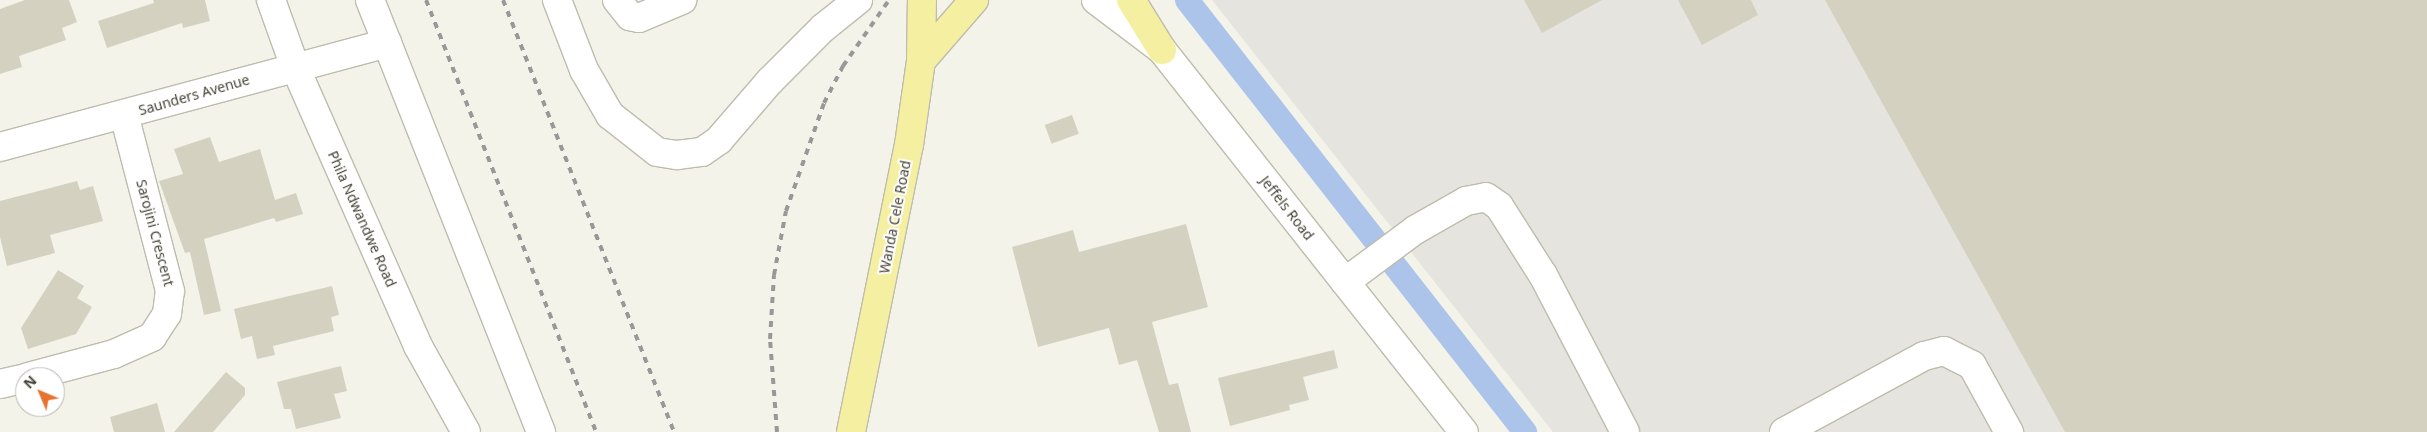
<!DOCTYPE html>
<style>
body{margin:0}
#map{position:relative;width:2427px;height:432px;overflow:hidden;background:#f3f3ea;font-family:"Noto Sans",sans-serif}
div>[style]{position:absolute}
.industrial>*{inset:0;background:#e6e4de}
.canal>*{height:24px;margin:-12px;padding:0 12px;transform-origin:12px;border-radius:12px;background:#acc3ea}
.building>*{inset:0;background:#d4d1c0;transform-origin:0 0}
.roads{filter:drop-shadow(1px 0 #bebcad) drop-shadow(-1px 0 #bebcad) drop-shadow(0 1px #bebcad) drop-shadow(0 -1px #bebcad)}
.minor>*{height:28px;margin:-14px;padding:0 14px;transform-origin:14px;border-radius:14px;background:#fff}
.major>*{height:28px;margin:-14px;padding:0 14px;transform-origin:14px;border-radius:14px;background:#f5f0a1}
.rail>*{height:4px;margin-top:-2px;transform-origin:0;background:repeating-linear-gradient(90deg,#989898 0 6px,transparent 0 12px)}
span{translate:-50% -50%;white-space:nowrap;text-align:center;line-height:1.15;-webkit-text-stroke:4px #fff;paint-order:stroke}
.street-label{font-size:14px;color:#474439}
.north{position:absolute;left:15px;top:367px;width:50px;height:50px;box-sizing:border-box;background:#fff;border:1px solid #b5b4b0;border-radius:50%;rotate:315deg;font-size:14px;font-weight:700;line-height:20px;text-align:center;color:#474439}
.north::after{content:'';display:block;margin:auto;width:18px;height:22px;background:#e6732e;clip-path:polygon(50% 0,100% 100%,50% 72%,0 100%)}
</style>
<div id="map">
<div class="industrial">
<div style="clip-path:polygon(1212px 0,2427px 0,2427px 432px,1553px 432px)"></div>
</div>
<div class="canal">
<div style="left:1187px;top:0;width:549px;rotate:51.96deg"></div>
</div>
<div class="building">
<div style="clip-path:polygon(25px 0,69px 0,77px 22px,62px 28px,66px 40px,19px 56px,22px 67px,0 74px,0 9px)"></div>
<div style="clip-path:polygon(153px 0,205px 0,210px 21px,183px 28px,182px 23px,107px 48px,98px 21px,154px 3px)"></div>
<div style="clip-path:polygon(1524px 0,1602px 0,1542px 33px)"></div>
<div style="clip-path:polygon(1678px 0,1751px 0,1758px 15px,1702px 45px)"></div>
<div style="clip-path:polygon(1825px 0,2427px 0,2427px 432px,2065px 432px)"></div>
<div style="left:1072px;top:115px;width:20px;height:29px;rotate:70deg"></div>
<div style="clip-path:polygon(210px 137px,219px 162px,260px 149px,275px 200px,296px 193px,303px 214px,276px 222px,274px 218px,204px 239px,221px 311px,204px 315px,190px 252px,185px 253px,159px 181px,183px 174px,174px 149px)"></div>
<div style="clip-path:polygon(77px 181px,80px 190px,93px 186px,103px 221px,50px 235px,55px 253px,7px 266px,0 237px,0 201px)"></div>
<div style="clip-path:polygon(1186px 224px,1208px 307px,1152px 322px,1169px 385px,1178px 383px,1191px 432px,1159px 432px,1137px 360px,1119px 365px,1109px 328px,1038px 347px,1012px 247px,1073px 230px,1079px 252px)"></div>
<div style="clip-path:polygon(58px 270px,84px 286px,77px 298px,92px 307px,76px 334px,28px 349px,21px 328px)"></div>
<div style="clip-path:polygon(332px 286px,339px 315px,331px 317px,334px 331px,273px 346px,275px 355px,257px 359px,252px 336px,241px 339px,234px 309px)"></div>
<div style="clip-path:polygon(1334px 350px,1338px 368px,1303px 377px,1309px 400px,1289px 405px,1290px 410px,1230px 426px,1218px 378px)"></div>
<div style="clip-path:polygon(341px 366px,347px 391px,334px 394px,341px 418px,296px 429px,291px 409px,284px 409px,277px 382px)"></div>
<div style="clip-path:polygon(226px 372px,245px 388px,245px 395px,213px 432px,174px 432px)"></div>
<div style="clip-path:polygon(157px 403px,165px 432px,114px 432px,110px 417px)"></div>
</div>
<div class="roads">
<div class="minor">
<div style="left:271px;top:0;width:71px;rotate:70.3deg"></div>
<div style="left:295px;top:67px;width:305px;rotate:66.2deg"></div>
<div style="left:418px;top:346px;width:98px;rotate:60.8deg"></div>
<div style="left:370px;top:0;width:465px;rotate:68.4deg"></div>
<div style="left:557px;top:0;width:75px;rotate:68.9deg"></div>
<div style="left:584px;top:70px;width:52px;rotate:60deg"></div>
<div style="left:610px;top:115px;width:60px;rotate:38.2deg"></div>
<div style="left:657px;top:152px;width:20px;rotate:9deg"></div>
<div style="left:677px;top:155px;width:25px;rotate:-7deg"></div>
<div style="left:702px;top:152px;width:21px;rotate:-35deg"></div>
<div style="left:719px;top:140px;width:78px;rotate:-49.2deg"></div>
<div style="left:770px;top:81px;width:75px;rotate:-45deg"></div>
<div style="left:823px;top:28px;width:45px;rotate:-38.7deg"></div>
<div style="left:617px;top:0;width:21px;rotate:51deg"></div>
<div style="left:630px;top:16px;width:9px;rotate:13deg"></div>
<div style="left:639px;top:18px;width:47px;rotate:-22.7deg"></div>
<div style="left:1096px;top:0;width:83px;rotate:37.1deg"></div>
<div style="left:1162px;top:50px;width:487px;rotate:51.7deg"></div>
<div style="left:0;top:147px;width:401px;rotate:-15deg"></div>
<div style="left:1345px;top:282px;width:87px;rotate:-36.6deg"></div>
<div style="left:1415px;top:230px;width:59px;rotate:-29.6deg"></div>
<div style="left:1466px;top:201px;width:20px;rotate:-11deg"></div>
<div style="left:1486px;top:197px;width:16px;rotate:35deg"></div>
<div style="left:1499px;top:206px;width:82px;rotate:57.5deg"></div>
<div style="left:1543px;top:275px;width:177px;rotate:62.4deg"></div>
<div style="left:28px;top:377px;width:89px;rotate:-15deg"></div>
<div style="left:114px;top:354px;width:42px;rotate:-24.1deg"></div>
<div style="left:152px;top:337px;width:27px;rotate:-57deg"></div>
<div style="left:167px;top:314px;width:23px;rotate:-83deg"></div>
<div style="left:170px;top:291px;width:182px;rotate:-104.6deg"></div>
<div style="left:0;top:384px;width:26px;rotate:-13deg"></div>
<div style="left:1784px;top:432px;width:159px;rotate:-28.5deg"></div>
<div style="left:1924px;top:356px;width:21px;rotate:-14deg"></div>
<div style="left:1944px;top:351px;width:31px;rotate:27deg"></div>
<div style="left:1972px;top:365px;width:77px;rotate:61.1deg"></div>
</div>
<div class="major">
<div style="left:1131px;top:0;width:59px;rotate:58.2deg"></div>
<div style="left:921px;top:61px;width:81px;rotate:-49deg"></div>
<div style="left:851px;top:432px;width:293px;rotate:-78.6deg"></div>
<div style="left:909px;top:145px;width:85px;rotate:-81.9deg"></div>
<div style="left:921px;top:61px;width:61px;rotate:-89.1deg"></div>
</div>
</div>
<div class="rail">
<div style="left:426px;top:0;width:464px;rotate:68.5deg"></div>
<div style="left:503px;top:0;width:465px;rotate:68.4deg"></div>
<div style="left:777px;top:432px;width:93px;rotate:-94.3deg"></div>
<div style="left:770px;top:339px;width:64px;rotate:-86.4deg"></div>
<div style="left:774px;top:275px;width:65px;rotate:-79.4deg"></div>
<div style="left:786px;top:211px;width:114px;rotate:-70.6deg"></div>
<div style="left:824px;top:103px;width:42px;rotate:-62.8deg"></div>
<div style="left:843px;top:66px;width:80px;rotate:-55.1deg"></div>
</div>
<div class="street-label">
<span style="left:194px;top:95px;rotate:-16deg">Saunders Avenue</span>
<span style="left:1287px;top:208px;rotate:52deg">Jeffels Road</span>
<span style="left:895px;top:217px;rotate:-79deg">Wanda Cele Road</span>
<span style="left:362px;top:219px;rotate:66deg">Phila Ndwandwe Road</span>
<span style="left:155px;top:233px;rotate:75deg">Sarojini Crescent</span>
</div>
<div class="north">N</div>
</div>
